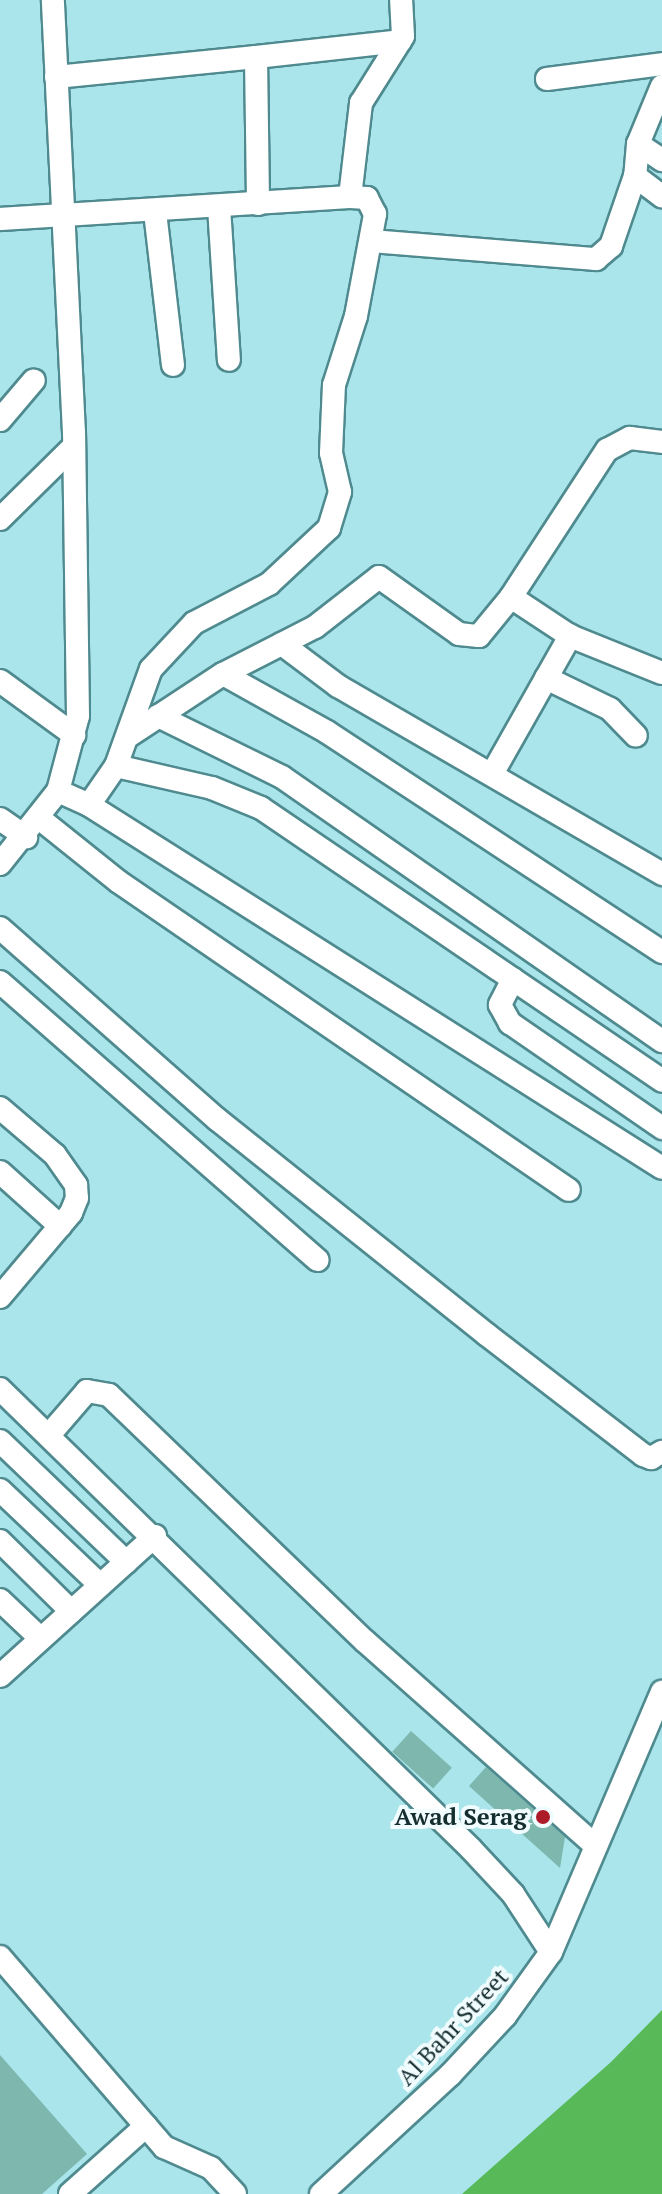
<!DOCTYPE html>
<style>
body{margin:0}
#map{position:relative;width:662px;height:2194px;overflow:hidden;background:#a9e5eb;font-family:"PT Serif",serif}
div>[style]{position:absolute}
.water>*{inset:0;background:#57b958}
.building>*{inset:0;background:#7db7ae;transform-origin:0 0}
.roads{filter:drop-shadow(2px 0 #4f8a8f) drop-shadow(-2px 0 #4f8a8f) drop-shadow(0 2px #4f8a8f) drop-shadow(0 -2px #4f8a8f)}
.minor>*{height:22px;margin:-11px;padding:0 11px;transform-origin:11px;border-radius:11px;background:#fff}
.dots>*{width:22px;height:22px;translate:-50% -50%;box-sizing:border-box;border:4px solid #f1fcfe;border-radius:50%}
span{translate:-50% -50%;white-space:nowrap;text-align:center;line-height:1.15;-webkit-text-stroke:8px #f1fcfe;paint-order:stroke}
.poi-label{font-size:24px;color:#142d2f;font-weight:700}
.right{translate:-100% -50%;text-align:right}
.street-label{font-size:24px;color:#142d2f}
</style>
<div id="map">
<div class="water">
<div style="clip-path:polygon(662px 2010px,662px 2194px,462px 2194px,611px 2062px)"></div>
</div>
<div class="building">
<div style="left:411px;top:1731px;width:55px;height:28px;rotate:42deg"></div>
<div style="clip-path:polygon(486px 1767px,565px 1837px,560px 1868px,469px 1786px)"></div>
<div style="clip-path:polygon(0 2055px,87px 2154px,42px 2194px,0 2194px)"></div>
</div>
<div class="roads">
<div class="minor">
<div style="left:256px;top:57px;width:145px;rotate:-6.3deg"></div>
<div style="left:56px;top:77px;width:201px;rotate:-5.7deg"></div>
<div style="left:256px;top:57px;width:147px;rotate:89.2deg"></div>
<div style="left:547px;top:79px;width:116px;rotate:-7.4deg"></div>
<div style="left:662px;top:86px;width:63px;rotate:112.5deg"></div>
<div style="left:638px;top:144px;width:32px;rotate:95deg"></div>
<div style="left:635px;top:176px;width:34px;rotate:37deg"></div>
<div style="left:638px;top:144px;width:29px;rotate:34deg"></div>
<div style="left:219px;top:207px;width:153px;rotate:86.3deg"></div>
<div style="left:155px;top:212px;width:154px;rotate:83.3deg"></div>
<div style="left:0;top:219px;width:351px;rotate:-3.6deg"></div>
<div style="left:350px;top:197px;width:95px;rotate:-83.3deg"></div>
<div style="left:361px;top:103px;width:79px;rotate:-57.9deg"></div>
<div style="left:403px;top:36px;width:36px;rotate:-93deg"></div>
<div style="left:371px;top:241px;width:226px;rotate:4.6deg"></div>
<div style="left:596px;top:259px;width:20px;rotate:-41deg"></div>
<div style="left:611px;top:246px;width:74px;rotate:-71.1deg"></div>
<div style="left:0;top:420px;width:52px;rotate:-49.6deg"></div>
<div style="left:0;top:519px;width:104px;rotate:-44.6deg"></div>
<div style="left:511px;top:597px;width:71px;rotate:33.5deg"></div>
<div style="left:570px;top:636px;width:99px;rotate:21.9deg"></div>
<div style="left:282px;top:644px;width:70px;rotate:36.9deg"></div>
<div style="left:338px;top:686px;width:375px;rotate:30.1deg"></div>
<div style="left:223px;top:674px;width:119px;rotate:29.1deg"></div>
<div style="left:327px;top:732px;width:401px;rotate:33.3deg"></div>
<div style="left:546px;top:678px;width:71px;rotate:25.8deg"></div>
<div style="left:610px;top:709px;width:37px;rotate:46deg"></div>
<div style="left:0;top:681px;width:92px;rotate:36.1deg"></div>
<div style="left:158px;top:716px;width:138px;rotate:26.2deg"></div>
<div style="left:282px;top:777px;width:463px;rotate:34.8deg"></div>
<div style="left:130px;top:735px;width:111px;rotate:-33.3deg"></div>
<div style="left:223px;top:674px;width:103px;rotate:-27.1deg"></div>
<div style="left:315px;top:627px;width:81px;rotate:-38deg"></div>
<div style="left:379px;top:577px;width:98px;rotate:35.5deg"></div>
<div style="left:459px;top:634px;width:20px;rotate:6deg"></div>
<div style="left:479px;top:636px;width:50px;rotate:-50.6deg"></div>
<div style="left:511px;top:597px;width:176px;rotate:-56.9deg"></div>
<div style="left:607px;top:450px;width:26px;rotate:-28deg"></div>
<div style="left:630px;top:438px;width:32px;rotate:7deg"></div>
<div style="left:116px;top:766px;width:98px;rotate:12.9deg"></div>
<div style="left:212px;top:788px;width:53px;rotate:22.2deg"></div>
<div style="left:261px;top:808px;width:485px;rotate:34.2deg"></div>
<div style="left:492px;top:774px;width:159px;rotate:-60.5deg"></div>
<div style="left:58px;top:791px;width:34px;rotate:24deg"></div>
<div style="left:89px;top:805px;width:47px;rotate:-55.3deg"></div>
<div style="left:116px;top:766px;width:103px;rotate:-70.2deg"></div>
<div style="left:151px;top:669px;width:63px;rotate:-46.9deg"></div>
<div style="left:194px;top:623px;width:85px;rotate:-27.5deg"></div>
<div style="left:269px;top:584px;width:82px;rotate:-43deg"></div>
<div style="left:329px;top:528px;width:38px;rotate:-73deg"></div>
<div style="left:340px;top:492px;width:40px;rotate:-103deg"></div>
<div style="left:331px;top:453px;width:68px;rotate:-87.5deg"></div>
<div style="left:334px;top:385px;width:72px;rotate:-72.3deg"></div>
<div style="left:356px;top:316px;width:104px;rotate:-79.4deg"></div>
<div style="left:375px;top:214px;width:18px;rotate:-117deg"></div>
<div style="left:367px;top:198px;width:17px;rotate:-177deg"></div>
<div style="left:89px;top:805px;width:678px;rotate:32.35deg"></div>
<div style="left:39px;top:818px;width:102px;rotate:38.7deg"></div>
<div style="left:119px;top:882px;width:545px;rotate:34.39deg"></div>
<div style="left:0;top:819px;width:32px;rotate:35deg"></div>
<div style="left:0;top:864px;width:93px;rotate:-51.5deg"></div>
<div style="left:58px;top:791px;width:78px;rotate:-75.1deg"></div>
<div style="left:78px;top:716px;width:283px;rotate:-90.8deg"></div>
<div style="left:74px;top:433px;width:434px;rotate:-92.8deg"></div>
<div style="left:0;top:928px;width:290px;rotate:41.4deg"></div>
<div style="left:218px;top:1120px;width:343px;rotate:38.6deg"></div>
<div style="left:486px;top:1334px;width:198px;rotate:37.6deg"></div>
<div style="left:643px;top:1455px;width:9px;rotate:21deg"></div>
<div style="left:651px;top:1458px;width:13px;rotate:-29deg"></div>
<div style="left:513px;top:979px;width:29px;rotate:117deg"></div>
<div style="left:500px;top:1005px;width:21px;rotate:61deg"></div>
<div style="left:510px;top:1023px;width:185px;rotate:34.6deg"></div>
<div style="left:0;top:982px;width:422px;rotate:41.2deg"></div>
<div style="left:0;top:1108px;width:72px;rotate:40.5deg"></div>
<div style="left:55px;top:1155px;width:37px;rotate:55deg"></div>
<div style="left:76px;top:1185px;width:13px;rotate:86deg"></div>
<div style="left:77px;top:1198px;width:16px;rotate:112deg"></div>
<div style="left:71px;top:1213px;width:110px;rotate:130.2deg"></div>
<div style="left:0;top:1172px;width:81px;rotate:42deg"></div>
<div style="left:0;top:1389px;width:658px;rotate:44.32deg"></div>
<div style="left:471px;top:1849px;width:62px;rotate:47deg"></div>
<div style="left:513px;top:1894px;width:69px;rotate:56.8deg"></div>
<div style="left:49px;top:1435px;width:58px;rotate:-49.2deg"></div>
<div style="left:87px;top:1391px;width:22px;rotate:10deg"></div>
<div style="left:109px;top:1395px;width:356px;rotate:43.9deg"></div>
<div style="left:366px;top:1642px;width:307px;rotate:41.6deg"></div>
<div style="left:0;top:1441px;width:175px;rotate:43.8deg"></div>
<div style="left:0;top:1490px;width:138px;rotate:43.5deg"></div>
<div style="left:0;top:1541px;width:100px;rotate:44.6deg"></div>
<div style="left:0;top:1600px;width:55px;rotate:43.5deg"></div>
<div style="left:0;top:1676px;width:209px;rotate:-42.1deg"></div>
<div style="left:0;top:1957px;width:251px;rotate:49.2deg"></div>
<div style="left:164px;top:2147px;width:51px;rotate:24.1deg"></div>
<div style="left:211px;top:2168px;width:35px;rotate:47deg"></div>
<div style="left:70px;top:2194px;width:102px;rotate:-41.8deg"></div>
<div style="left:321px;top:2194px;width:176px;rotate:-42.7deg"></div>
<div style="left:450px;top:2075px;width:81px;rotate:-47deg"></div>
<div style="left:505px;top:2016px;width:79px;rotate:-54.3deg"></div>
<div style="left:551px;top:1952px;width:283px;rotate:-66.9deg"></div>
</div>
</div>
<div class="dots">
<div style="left:543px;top:1817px;background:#ae1b28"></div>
</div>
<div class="poi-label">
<span class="right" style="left:527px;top:1817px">Awad Serag</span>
</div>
<div class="street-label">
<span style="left:453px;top:2027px;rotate:-47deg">Al Bahr Street</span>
</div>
</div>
